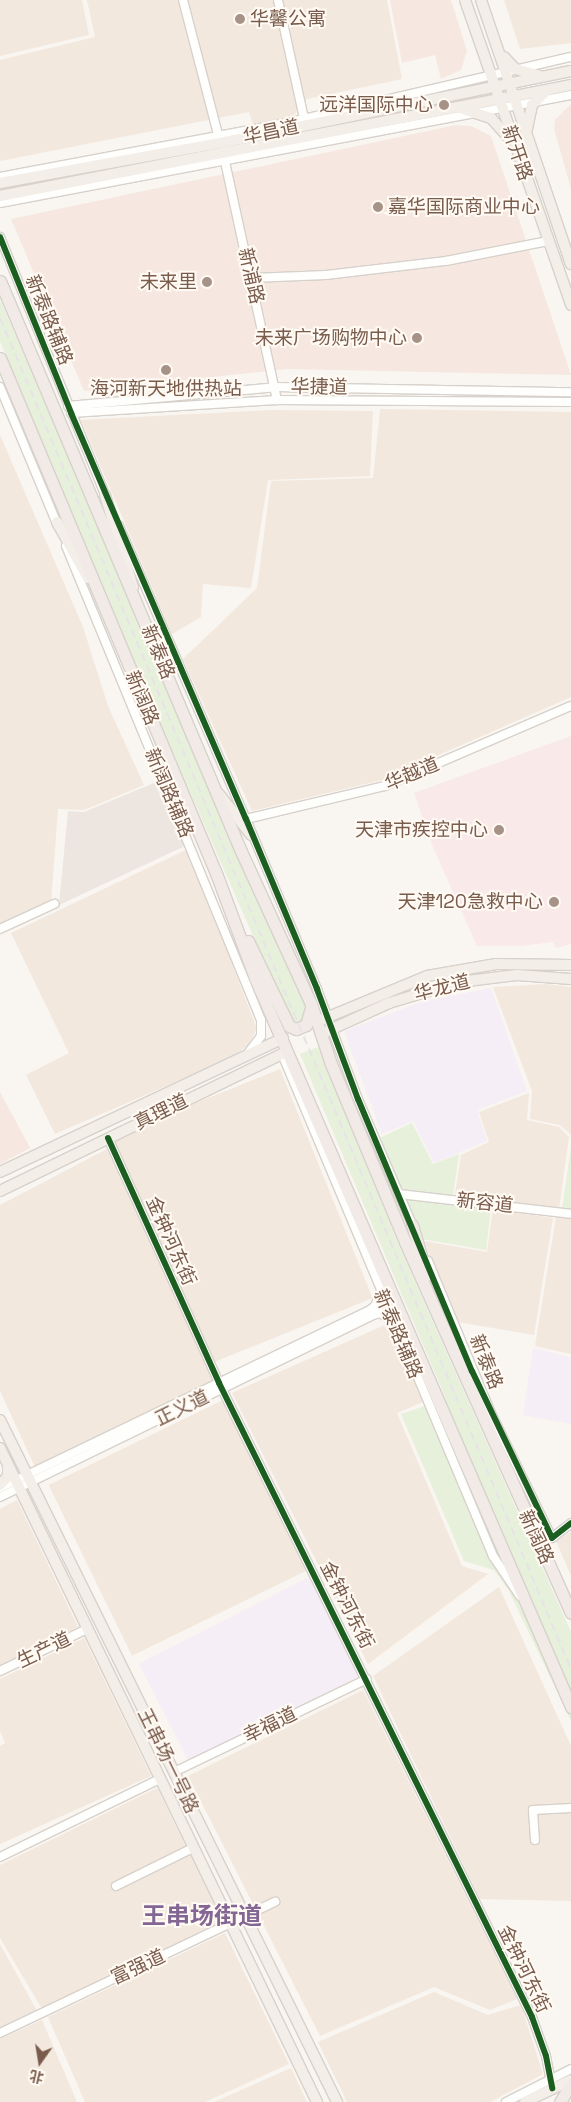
<!DOCTYPE html>
<meta charset="utf-8">
<style>
body{margin:0}
#map{position:relative;width:571px;height:2102px;overflow:hidden;background:#f9f5f0;font-family:"Space Grotesk","Noto Sans SC",sans-serif}
div>[style]{position:absolute}
.residential>*{inset:0;background:#f2e8de;transform-origin:0 0}
.commercial>*{inset:0;background:#f6e8e1}
.industrial>*{inset:0;background:#ede5e0}
.education>*{inset:0;background:#f6eef6;transform-origin:0 0}
.medical>*{inset:0;background:#fae9e9}
.green>*{inset:0;background:#e7f0db}
.roads{filter:drop-shadow(1px 0 #d7d1cb) drop-shadow(-1px 0 #d7d1cb) drop-shadow(0 1px #d7d1cb) drop-shadow(0 -1px #d7d1cb)}
.minor>*{height:8px;margin:-4px;padding:0 4px;transform-origin:4px;border-radius:4px;background:#fefefd}
.major>*{height:10px;margin:-5px;padding:0 5px;transform-origin:5px;border-radius:5px;background:#f3eee8}
.highway>*{height:11px;margin:-5.5px;padding:0 5.5px;transform-origin:5.5px;border-radius:5.5px;background:#f2eae7}
.rail>*{height:2px;margin-top:-1px;transform-origin:0;background:repeating-linear-gradient(90deg,#e6e3e7 0 8px,transparent 0 13px)}
.cycleway>*{height:6px;margin:-3px;padding:0 3px;transform-origin:3px;border-radius:3px;background:#1b5e20}
.dots>*{width:14px;height:14px;translate:-50% -50%;box-sizing:border-box;border:2px solid #fffaf3;border-radius:50%}
span{translate:-50% -50%;white-space:nowrap;text-align:center;line-height:1.15;-webkit-text-stroke:4px #fffaf3;paint-order:stroke}
.poi-label{font-size:19px;color:#7a5c4d}
.left{translate:0 -50%;text-align:left}
.right{translate:-100% -50%;text-align:right}
.street-label{font-size:19px;color:#7a5c4d}
.district-label{font-size:24px;color:#846695;font-weight:700}
.north{position:absolute;left:15px;top:2037px;width:50px;height:50px;-webkit-text-stroke:4px #fffaf3;paint-order:stroke;rotate:193deg;font-size:14px;font-weight:700;line-height:20px;text-align:center;color:#7a5c4d}
.north::after{content:'';display:block;margin:auto;width:18px;height:22px;background:#7a5c4d;clip-path:polygon(50% 0,100% 100%,50% 72%,0 100%)}
</style>
<div id="map">
<div class="residential">
<div style="clip-path:polygon(0 0,82px 0,89px 35px,0 56px)"></div>
<div style="clip-path:polygon(87px 0,387px 0,402px 79px,307px 99px,293px 116px,253px 125px,249px 112px,0 161px,0 60px,95px 37px)"></div>
<div style="clip-path:polygon(504px 0,571px 0,571px 43px,520px 49px)"></div>
<div style="clip-path:polygon(380px 409px,571px 412px,571px 697px,382px 780px,252px 811px,183px 659px,257px 588px,271px 481px,373px 478px)"></div>
<div style="clip-path:polygon(271px 410px,373px 411px,370px 476px,268px 480px,251px 588px,203px 584px,201px 617px,172px 634px,81px 420px)"></div>
<div style="clip-path:polygon(0 435px,83px 627px,108px 706px,144px 785px,84px 810px,58px 809px,51px 903px,0 926px)"></div>
<div style="clip-path:polygon(188px 849px,257px 1029px,247px 1046px,231px 1058px,55px 1134px,26px 1075px,69px 1053px,11px 933px)"></div>
<div style="clip-path:polygon(546px 984px,571px 987px,571px 1135px,560px 1125px,530px 1119px,532px 1091px,493px 987px)"></div>
<div style="left:280px;top:1069px;width:247px;height:182px;rotate:68deg"></div>
<div style="clip-path:polygon(529px 1093px,527px 1120px,559px 1127px,569px 1137px,559px 1209px,455px 1194px,461px 1155px,489px 1142px,479px 1112px)"></div>
<div style="clip-path:polygon(107px 1149px,213px 1381px,35px 1467px,0 1391px,0 1205px)"></div>
<div style="clip-path:polygon(493px 1209px,553px 1218px,534px 1335px,458px 1322px,424px 1241px,487px 1252px)"></div>
<div style="clip-path:polygon(556px 1217px,571px 1219px,571px 1354px,535px 1346px)"></div>
<div style="clip-path:polygon(387px 1324px,425px 1401px,397px 1413px,462px 1566px,488px 1574px,368px 1664px,232px 1393px)"></div>
<div style="left:223px;top:1400px;width:190px;height:194px;rotate:64deg"></div>
<div style="clip-path:polygon(17px 1500px,78px 1627px,0 1666px,0 1509px)"></div>
<div style="clip-path:polygon(571px 1532px,571px 1576px,556px 1541px)"></div>
<div style="clip-path:polygon(499px 1587px,571px 1746px,571px 1901px,480px 1899px,373px 1676px)"></div>
<div style="clip-path:polygon(84px 1638px,151px 1776px,0 1844px,0 1746px,5px 1743px,0 1731px,0 1679px)"></div>
<div style="clip-path:polygon(363px 1690px,517px 1999px,490px 2010px,434px 1987px,320px 2036px,188px 1776px)"></div>
<div style="clip-path:polygon(157px 1788px,223px 1922px,42px 2009px,0 1938px,0 1865px)"></div>
<div style="clip-path:polygon(225px 1933px,289px 2064px,205px 2102px,85px 2102px,48px 2017px)"></div>
<div style="clip-path:polygon(0 1944px,37px 2011px,0 2029px)"></div>
<div style="clip-path:polygon(434px 1992px,488px 2015px,521px 2005px,543px 2074px,490px 2102px,347px 2102px,318px 2042px)"></div>
<div style="clip-path:polygon(42px 2020px,77px 2102px,0 2102px,0 2039px)"></div>
<div style="clip-path:polygon(291px 2068px,307px 2102px,214px 2102px)"></div>
</div>
<div class="commercial">
<div style="clip-path:polygon(390px 0,451px 0,467px 51px,461px 70px,441px 79px,435px 55px,402px 63px)"></div>
<div style="clip-path:polygon(571px 104px,571px 189px,554px 129px,555px 120px)"></div>
<div style="clip-path:polygon(456px 125px,471px 126px,491px 136px,571px 375px,286px 369px,84px 391px,11px 219px)"></div>
<div style="clip-path:polygon(0 1092px,30px 1148px,0 1164px)"></div>
</div>
<div class="industrial">
<div style="clip-path:polygon(154px 783px,187px 845px,59px 905px,68px 811px,84px 812px)"></div>
</div>
<div class="education">
<div style="clip-path:polygon(491px 988px,527px 1091px,477px 1110px,487px 1141px,434px 1163px,413px 1121px,382px 1134px,344px 1031px,424px 1001px)"></div>
<div style="clip-path:polygon(533px 1348px,571px 1357px,571px 1424px,523px 1415px)"></div>
<div style="left:309px;top:1577px;width:111px;height:191px;rotate:63deg"></div>
</div>
<div class="medical">
<div style="clip-path:polygon(571px 736px,571px 944px,556px 948px,553px 942px,521px 946px,477px 946px,433px 847px,414px 793px)"></div>
</div>
<div class="green">
<div style="clip-path:polygon(0 300px,307px 1007px,306px 1020px,297px 1024px,288px 1016px,180px 769px,0 341px)"></div>
<div style="clip-path:polygon(318px 1047px,400px 1248px,571px 1632px,571px 1721px,509px 1591px,494px 1570px,464px 1561px,401px 1414px,446px 1399px,300px 1054px)"></div>
<div style="clip-path:polygon(412px 1123px,433px 1164px,459px 1154px,452px 1202px,491px 1208px,486px 1250px,422px 1239px,379px 1138px)"></div>
<div style="clip-path:polygon(571px 1147px,571px 1210px,562px 1209px)"></div>
</div>
<div class="roads">
<div class="minor">
<div style="left:183px;top:0;width:143px;rotate:75.4deg"></div>
<div style="left:278px;top:0;width:126px;rotate:77.6deg"></div>
<div style="left:224px;top:157px;width:249px;rotate:77.7deg"></div>
<div style="left:0;top:177px;width:300px;rotate:-10.7deg"></div>
<div style="left:295px;top:121px;width:283px;rotate:-13.1deg"></div>
<div style="left:0;top:203px;width:581px;rotate:-10.71deg"></div>
<div style="left:0;top:237px;width:283px;rotate:67.8deg"></div>
<div style="left:252px;top:278px;width:74px;rotate:-2.3deg"></div>
<div style="left:326px;top:275px;width:121px;rotate:-6.7deg"></div>
<div style="left:446px;top:261px;width:104px;rotate:-11.1deg"></div>
<div style="left:0;top:387px;width:151px;rotate:67.4deg"></div>
<div style="left:68px;top:406px;width:208px;rotate:-5.2deg"></div>
<div style="left:275px;top:387px;width:296px;rotate:1deg"></div>
<div style="left:71px;top:413px;width:206px;rotate:-3.6deg"></div>
<div style="left:277px;top:400px;width:294px;rotate:0.4deg"></div>
<div style="left:119px;top:526px;width:319px;rotate:66.6deg"></div>
<div style="left:246px;top:819px;width:184px;rotate:67.3deg"></div>
<div style="left:317px;top:989px;width:117px;rotate:69.6deg"></div>
<div style="left:358px;top:1099px;width:139px;rotate:66.7deg"></div>
<div style="left:66px;top:546px;width:513px;rotate:67.64deg"></div>
<div style="left:261px;top:1020px;width:16px;rotate:90deg"></div>
<div style="left:261px;top:1036px;width:21px;rotate:127deg"></div>
<div style="left:246px;top:819px;width:143px;rotate:-13.4deg"></div>
<div style="left:385px;top:786px;width:202px;rotate:-23.3deg"></div>
<div style="left:0;top:929px;width:60px;rotate:-24.8deg"></div>
<div style="left:282px;top:1054px;width:545px;rotate:67.2deg"></div>
<div style="left:493px;top:1556px;width:48px;rotate:56deg"></div>
<div style="left:108px;top:1138px;width:269px;rotate:65.6deg"></div>
<div style="left:219px;top:1383px;width:707px;rotate:63.72deg"></div>
<div style="left:532px;top:2017px;width:41px;rotate:70.3deg"></div>
<div style="left:546px;top:2056px;width:33px;rotate:79deg"></div>
<div style="left:399px;top:1194px;width:173px;rotate:6.6deg"></div>
<div style="left:428px;top:1261px;width:165px;rotate:67.5deg"></div>
<div style="left:491px;top:1413px;width:139px;rotate:64deg"></div>
<div style="left:552px;top:1538px;width:24px;rotate:-38deg"></div>
<div style="left:0;top:1488px;width:411px;rotate:-25.7deg"></div>
<div style="left:370px;top:1310px;width:6px;rotate:-39deg"></div>
<div style="left:375px;top:1306px;width:13px;rotate:-67deg"></div>
<div style="left:0;top:1497px;width:415px;rotate:-26deg"></div>
<div style="left:373px;top:1315px;width:7px;rotate:-16deg"></div>
<div style="left:380px;top:1313px;width:13px;rotate:32deg"></div>
<div style="left:0;top:1671px;width:97px;rotate:-25.8deg"></div>
<div style="left:174px;top:1772px;width:214px;rotate:-25.7deg"></div>
<div style="left:535px;top:1840px;width:30px;rotate:-94deg"></div>
<div style="left:533px;top:1810px;width:38px;rotate:-3deg"></div>
<div style="left:0;top:1857px;width:178px;rotate:-26deg"></div>
<div style="left:116px;top:1886px;width:86px;rotate:-26.3deg"></div>
<div style="left:0;top:2033px;width:305px;rotate:-25.5deg"></div>
<div style="left:506px;top:2102px;width:73px;rotate:-26.9deg"></div>
</div>
<div class="major">
<div style="left:465px;top:0;width:323px;rotate:70.8deg"></div>
<div style="left:481px;top:0;width:279px;rotate:71.2deg"></div>
<div style="left:504px;top:57px;width:16px;rotate:47deg"></div>
<div style="left:515px;top:69px;width:24px;rotate:15deg"></div>
<div style="left:460px;top:108px;width:33px;rotate:18deg"></div>
<div style="left:491px;top:118px;width:25px;rotate:48deg"></div>
<div style="left:527px;top:129px;width:25px;rotate:-78deg"></div>
<div style="left:532px;top:105px;width:21px;rotate:-45deg"></div>
<div style="left:0;top:183px;width:224px;rotate:-10.3deg"></div>
<div style="left:220px;top:143px;width:358px;rotate:-11.6deg"></div>
<div style="left:0;top:196px;width:582px;rotate:-11deg"></div>
<div style="left:105px;top:495px;width:96px;rotate:73.1deg"></div>
<div style="left:57px;top:522px;width:64px;rotate:61deg"></div>
<div style="left:219px;top:794px;width:52px;rotate:52deg"></div>
<div style="left:316px;top:1022px;width:120px;rotate:-22.5deg"></div>
<div style="left:427px;top:976px;width:70px;rotate:-9.9deg"></div>
<div style="left:496px;top:964px;width:75px;rotate:0.8deg"></div>
<div style="left:321px;top:1034px;width:75px;rotate:-24.5deg"></div>
<div style="left:389px;top:1003px;width:73px;rotate:-16.7deg"></div>
<div style="left:459px;top:982px;width:58px;rotate:-6.9deg"></div>
<div style="left:517px;top:975px;width:54px;rotate:4.2deg"></div>
<div style="left:0;top:1172px;width:313px;rotate:-25.3deg"></div>
<div style="left:0;top:1191px;width:314px;rotate:-25.9deg"></div>
<div style="left:0;top:1420px;width:761px;rotate:63.7deg"></div>
<div style="left:0;top:1448px;width:727px;rotate:64.14deg"></div>
<div style="left:0;top:1485px;width:12px;rotate:-48deg"></div>
<div style="left:8px;top:1476px;width:11px;rotate:-90deg"></div>
<div style="left:525px;top:2102px;width:51px;rotate:-25.6deg"></div>
</div>
<div class="highway">
<div style="left:0;top:281px;width:617px;rotate:67.09deg"></div>
<div style="left:240px;top:849px;width:170px;rotate:65.4deg"></div>
<div style="left:311px;top:1004px;width:63px;rotate:71.6deg"></div>
<div style="left:331px;top:1064px;width:193px;rotate:67.4deg"></div>
<div style="left:405px;top:1242px;width:406px;rotate:65.9deg"></div>
<div style="left:0;top:358px;width:558px;rotate:67.25deg"></div>
<div style="left:216px;top:873px;width:112px;rotate:69.6deg"></div>
<div style="left:255px;top:978px;width:795px;rotate:66.56deg"></div>
<div style="left:248px;top:941px;width:94px;rotate:64.2deg"></div>
<div style="left:289px;top:1026px;width:8px;rotate:23deg"></div>
<div style="left:296px;top:1029px;width:11px;rotate:-22deg"></div>
<div style="left:306px;top:1025px;width:18px;rotate:-74deg"></div>
<div style="left:412px;top:1225px;width:52px;rotate:73.3deg"></div>
<div style="left:560px;top:2102px;width:21px;rotate:-59deg"></div>
</div>
</div>
<div class="rail">
<div style="left:0;top:318px;width:1467px;rotate:67.09deg"></div>
</div>
<div class="cycleway">
<div style="left:0;top:237px;width:190px;rotate:68deg"></div>
<div style="left:71px;top:413px;width:442px;rotate:66.7deg"></div>
<div style="left:246px;top:819px;width:184px;rotate:67.3deg"></div>
<div style="left:317px;top:989px;width:117px;rotate:69.6deg"></div>
<div style="left:358px;top:1099px;width:295px;rotate:67.3deg"></div>
<div style="left:472px;top:1371px;width:185px;rotate:64.4deg"></div>
<div style="left:552px;top:1538px;width:24px;rotate:-38deg"></div>
<div style="left:108px;top:1138px;width:269px;rotate:65.6deg"></div>
<div style="left:219px;top:1383px;width:707px;rotate:63.72deg"></div>
<div style="left:532px;top:2017px;width:41px;rotate:70.3deg"></div>
<div style="left:546px;top:2056px;width:33px;rotate:79deg"></div>
</div>
<div class="dots">
<div style="left:240px;top:19px;background:#a69286"></div>
<div style="left:444px;top:105px;background:#a69286"></div>
<div style="left:378px;top:207px;background:#a69286"></div>
<div style="left:207px;top:282px;background:#a69286"></div>
<div style="left:417px;top:338px;background:#a69286"></div>
<div style="left:166px;top:370px;background:#a69286"></div>
<div style="left:499px;top:830px;background:#a69286"></div>
<div style="left:554px;top:902px;background:#a69286"></div>
</div>
<div class="poi-label">
<span class="left" style="left:250px;top:19px">华馨公寓</span>
<span class="right" style="left:433px;top:105px">远洋国际中心</span>
<span class="left" style="left:388px;top:207px">嘉华国际商业中心</span>
<span class="right" style="left:197px;top:282px">未来里</span>
<span class="right" style="left:407px;top:338px">未来广场购物中心</span>
<span style="left:166px;top:389px">海河新天地供热站</span>
<span class="right" style="left:488px;top:830px">天津市疾控中心</span>
<span class="right" style="left:543px;top:902px">天津120急救中心</span>
</div>
<div class="street-label">
<span style="left:271px;top:132px;rotate:-12deg">华昌道</span>
<span style="left:517px;top:153px;rotate:71deg">新开路</span>
<span style="left:251px;top:276px;rotate:77deg">新浦路</span>
<span style="left:49px;top:320px;rotate:68deg">新泰路辅路</span>
<span style="left:319px;top:387px;rotate:1deg">华捷道</span>
<span style="left:158px;top:652px;rotate:67deg">新泰路</span>
<span style="left:142px;top:698px;rotate:67deg">新阔路</span>
<span style="left:412px;top:774px;rotate:-23deg">华越道</span>
<span style="left:169px;top:793px;rotate:67deg">新阔路辅路</span>
<span style="left:442px;top:988px;rotate:-14deg">华龙道</span>
<span style="left:161px;top:1112px;rotate:-26deg">真理道</span>
<span style="left:485px;top:1203px;rotate:6deg">新容道</span>
<span style="left:171px;top:1241px;rotate:66deg">金钟河东街</span>
<span style="left:398px;top:1334px;rotate:67deg">新泰路辅路</span>
<span style="left:486px;top:1362px;rotate:68deg">新泰路</span>
<span style="left:182px;top:1408px;rotate:-26deg">正义道</span>
<span style="left:536px;top:1537px;rotate:65deg">新阔路</span>
<span style="left:347px;top:1605px;rotate:63deg">金钟河东街</span>
<span style="left:44px;top:1650px;rotate:-26deg">生产道</span>
<span style="left:270px;top:1725px;rotate:-26deg">幸福道</span>
<span style="left:168px;top:1761px;rotate:64deg">王串场一号路</span>
<span style="left:138px;top:1967px;rotate:-25deg">富强道</span>
<span style="left:524px;top:1969px;rotate:64deg">金钟河东街</span>
</div>
<div class="district-label">
<span style="left:202px;top:1916px">王串场街道</span>
</div>
<div class="north">北</div>
</div>
